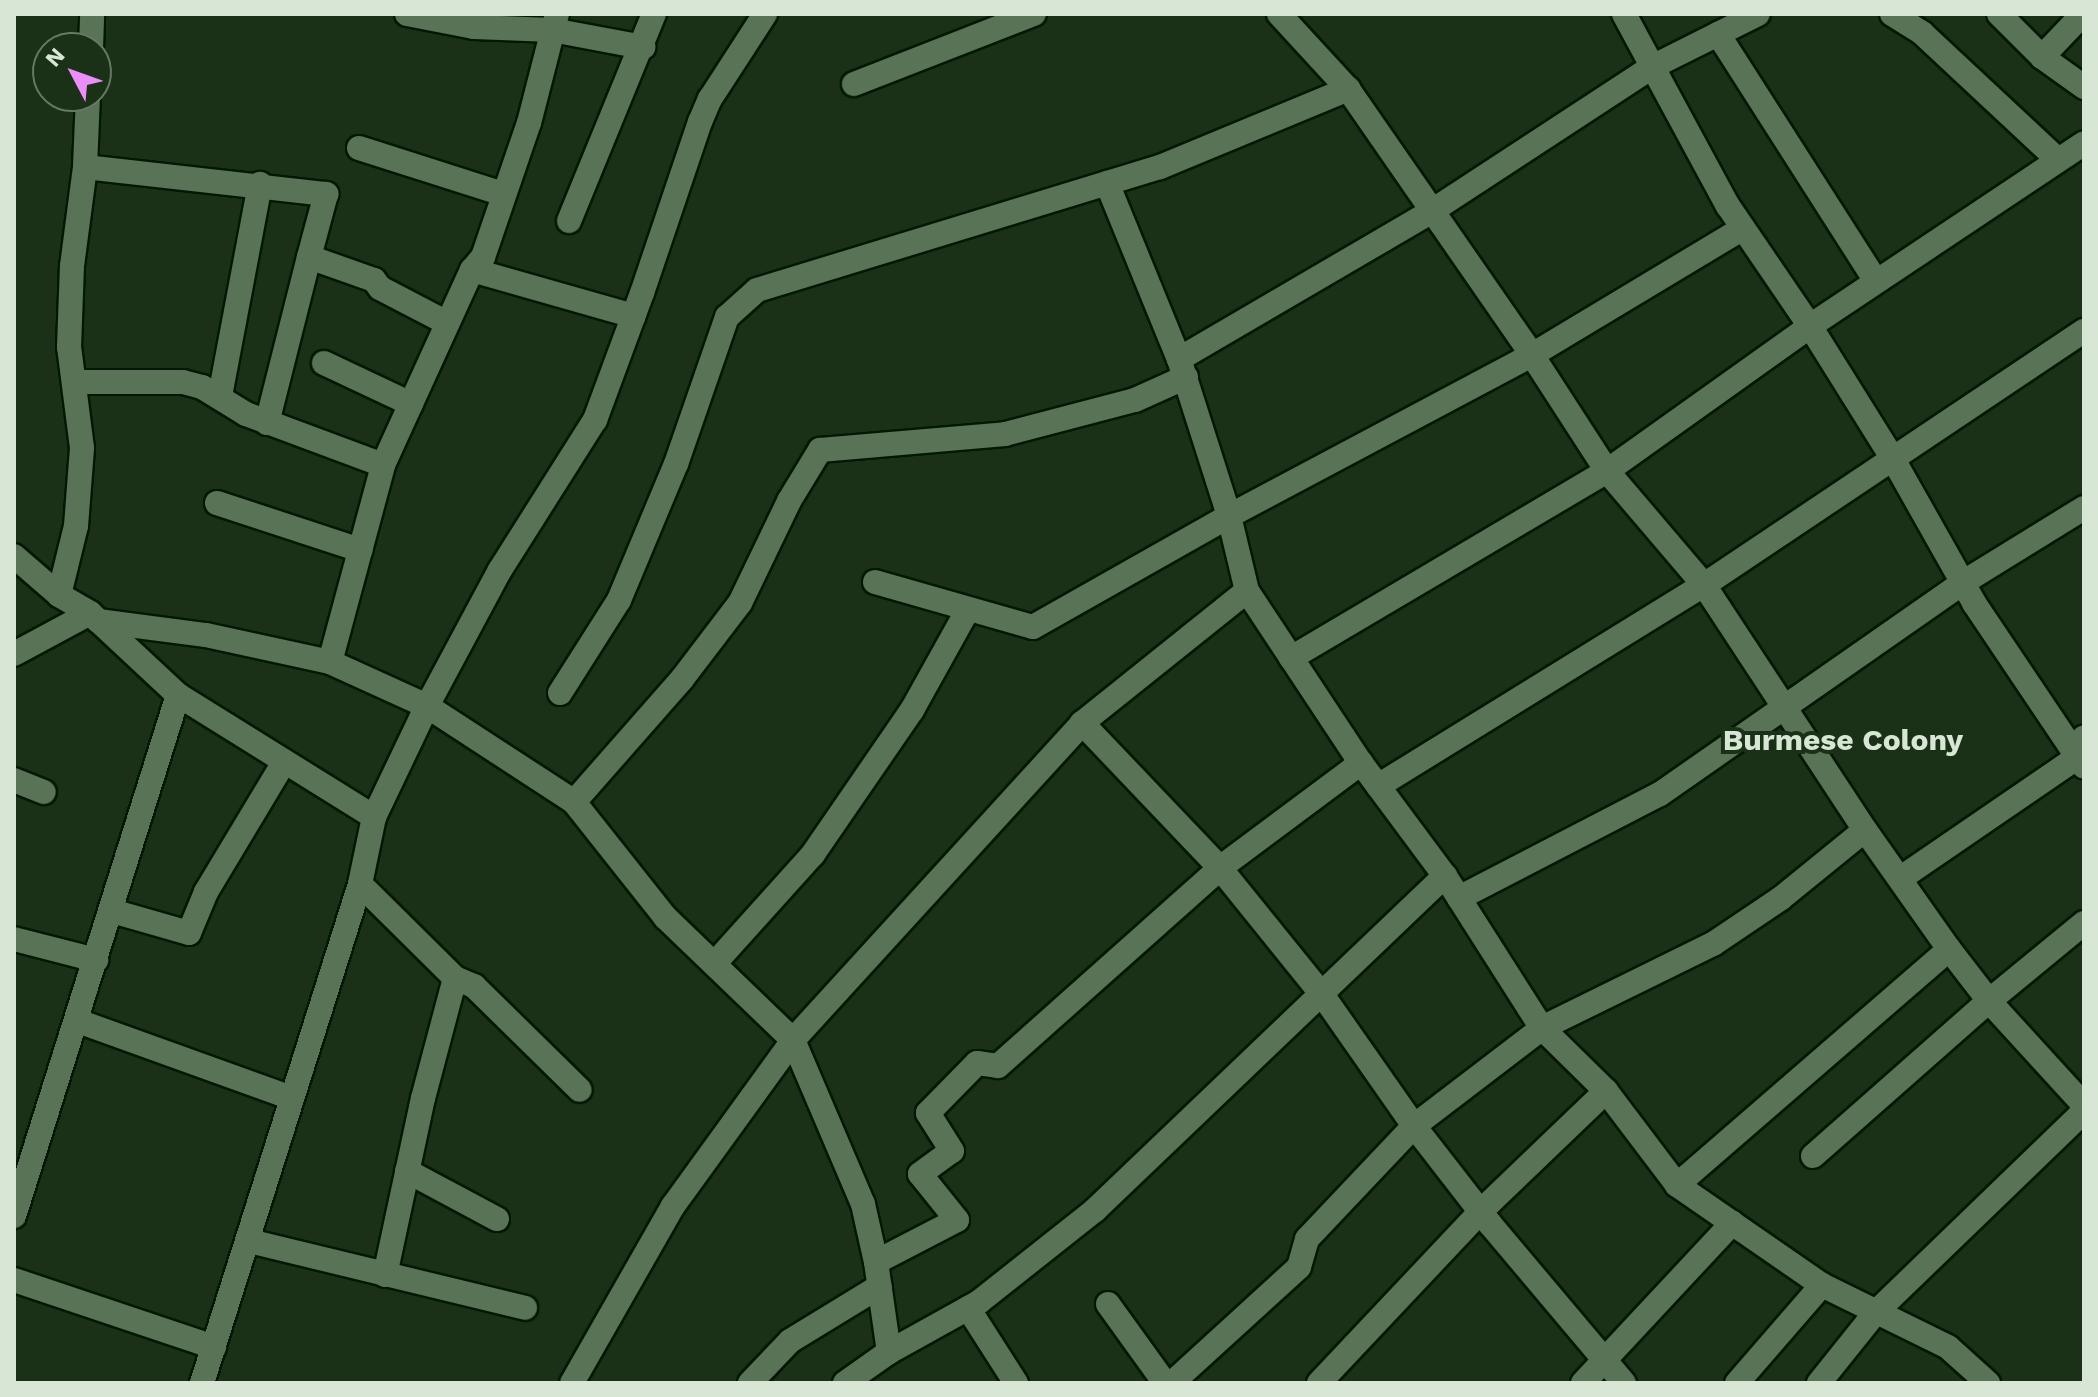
<!DOCTYPE html>
<style>
body{margin:0}
#map{position:relative;width:2098px;height:1397px;overflow:hidden;background:#1a3117;font-family:"Work Sans",sans-serif}
div>[style]{position:absolute}
.roads{filter:drop-shadow(2px 0 #031802) drop-shadow(-2px 0 #031802) drop-shadow(0 2px #031802) drop-shadow(0 -2px #031802)}
.street>*{height:24px;margin:-12px;padding:0 12px;transform-origin:12px;border-radius:12px;background:#597356}
span{translate:-50% -50%;white-space:nowrap;text-align:center;line-height:1.15;-webkit-text-stroke:8px #1a3117;paint-order:stroke}
.neighbourhood-label{font-size:30px;color:#d8e6d5;font-weight:700}
.frame{position:absolute;inset:0;border:16px solid #d8e6d5;pointer-events:none}
.north{position:absolute;left:32px;top:32px;width:80px;height:80px;box-sizing:border-box;background:#1a3117;border:2px solid #667963;border-radius:50%;rotate:311deg;font-size:22px;font-weight:700;line-height:32px;text-align:center;color:#d8e6d5}
.north::after{content:'';display:block;margin:auto;width:28px;height:36px;background:#eb8dfb;clip-path:polygon(50% 0,100% 100%,50% 72%,0 100%)}
</style>
<div id="map">
<div class="roads">
<div class="street">
<div style="left:407px;top:14px;width:68px;rotate:11deg"></div>
<div style="left:474px;top:27px;width:78px;rotate:2.2deg"></div>
<div style="left:552px;top:30px;width:93px;rotate:10.6deg"></div>
<div style="left:1279px;top:14px;width:102px;rotate:47.4deg"></div>
<div style="left:1348px;top:89px;width:323px;rotate:55.3deg"></div>
<div style="left:1532px;top:355px;width:138px;rotate:57.1deg"></div>
<div style="left:1607px;top:471px;width:150px;rotate:49.6deg"></div>
<div style="left:1704px;top:585px;width:293px;rotate:56.7deg"></div>
<div style="left:1865px;top:830px;width:146px;rotate:54.8deg"></div>
<div style="left:1949px;top:949px;width:66px;rotate:52.4deg"></div>
<div style="left:1989px;top:1001px;width:141px;rotate:47.6deg"></div>
<div style="left:1624px;top:14px;width:218px;rotate:61.6deg"></div>
<div style="left:1728px;top:206px;width:145px;rotate:55.7deg"></div>
<div style="left:1810px;top:326px;width:157px;rotate:58deg"></div>
<div style="left:1893px;top:459px;width:165px;rotate:60.6deg"></div>
<div style="left:1974px;top:603px;width:197px;rotate:56.1deg"></div>
<div style="left:1892px;top:14px;width:36px;rotate:32deg"></div>
<div style="left:1922px;top:33px;width:185px;rotate:43deg"></div>
<div style="left:1999px;top:14px;width:61px;rotate:45deg"></div>
<div style="left:2042px;top:57px;width:52px;rotate:35.5deg"></div>
<div style="left:1718px;top:34px;width:293px;rotate:57.4deg"></div>
<div style="left:91px;top:48px;width:34px;rotate:-88deg"></div>
<div style="left:2042px;top:57px;width:59px;rotate:-46.4deg"></div>
<div style="left:854px;top:84px;width:193px;rotate:-21.3deg"></div>
<div style="left:359px;top:148px;width:151px;rotate:17.7deg"></div>
<div style="left:85px;top:167px;width:243px;rotate:6.4deg"></div>
<div style="left:326px;top:194px;width:65px;rotate:105.1deg"></div>
<div style="left:1107px;top:183px;width:190px;rotate:67.8deg"></div>
<div style="left:1179px;top:359px;width:165px;rotate:72.3deg"></div>
<div style="left:1229px;top:516px;width:77px;rotate:76.5deg"></div>
<div style="left:1247px;top:591px;width:206px;rotate:56.5deg"></div>
<div style="left:1361px;top:763px;width:141px;rotate:53.4deg"></div>
<div style="left:1445px;top:876px;width:180px;rotate:57.5deg"></div>
<div style="left:1542px;top:1028px;width:90px;rotate:44.5deg"></div>
<div style="left:1606px;top:1091px;width:118px;rotate:52.9deg"></div>
<div style="left:1677px;top:1185px;width:176px;rotate:34.6deg"></div>
<div style="left:1822px;top:1285px;width:140px;rotate:26.2deg"></div>
<div style="left:1948px;top:1347px;width:54px;rotate:42deg"></div>
<div style="left:569px;top:221px;width:224px;rotate:-67.7deg"></div>
<div style="left:472px;top:270px;width:168px;rotate:15.9deg"></div>
<div style="left:1179px;top:359px;width:293px;rotate:-30.3deg"></div>
<div style="left:1432px;top:211px;width:265px;rotate:-33.2deg"></div>
<div style="left:1654px;top:66px;width:116px;rotate:-26.6deg"></div>
<div style="left:324px;top:363px;width:96px;rotate:25.2deg"></div>
<div style="left:74px;top:382px;width:109px"></div>
<div style="left:183px;top:382px;width:20px;rotate:15deg"></div>
<div style="left:202px;top:387px;width:52px;rotate:31.5deg"></div>
<div style="left:246px;top:414px;width:146px;rotate:20.4deg"></div>
<div style="left:220px;top:396px;width:216px;rotate:-79.3deg"></div>
<div style="left:267px;top:423px;width:171px;rotate:-75.8deg"></div>
<div style="left:309px;top:257px;width:69px;rotate:19.5deg"></div>
<div style="left:374px;top:280px;width:10px;rotate:53deg"></div>
<div style="left:380px;top:288px;width:76px;rotate:27.6deg"></div>
<div style="left:217px;top:503px;width:151px;rotate:18.2deg"></div>
<div style="left:14px;top:556px;width:60px;rotate:40.9deg"></div>
<div style="left:59px;top:595px;width:36px;rotate:30deg"></div>
<div style="left:90px;top:613px;width:120px;rotate:43deg"></div>
<div style="left:178px;top:695px;width:231px;rotate:31.9deg"></div>
<div style="left:875px;top:582px;width:164px;rotate:15.9deg"></div>
<div style="left:1033px;top:627px;width:225px;rotate:-29.5deg"></div>
<div style="left:1229px;top:516px;width:343px;rotate:-28deg"></div>
<div style="left:1532px;top:355px;width:246px;rotate:-31deg"></div>
<div style="left:59px;top:595px;width:71px;rotate:-76.2deg"></div>
<div style="left:76px;top:526px;width:78px;rotate:-85.6deg"></div>
<div style="left:82px;top:448px;width:102px;rotate:-97.3deg"></div>
<div style="left:69px;top:347px;width:81px;rotate:-87.9deg"></div>
<div style="left:72px;top:266px;width:100px;rotate:-82.5deg"></div>
<div style="left:85px;top:167px;width:71px;rotate:-87.6deg"></div>
<div style="left:98px;top:621px;width:109px;rotate:7.4deg"></div>
<div style="left:206px;top:635px;width:127px;rotate:12.3deg"></div>
<div style="left:330px;top:662px;width:107px;rotate:24.4deg"></div>
<div style="left:427px;top:706px;width:176px;rotate:33.1deg"></div>
<div style="left:574px;top:802px;width:147px;rotate:51.6deg"></div>
<div style="left:665px;top:917px;width:178px;rotate:43.9deg"></div>
<div style="left:793px;top:1040px;width:178px;rotate:66.9deg"></div>
<div style="left:863px;top:1204px;width:59px;rotate:77.4deg"></div>
<div style="left:876px;top:1262px;width:91px;rotate:81.8deg"></div>
<div style="left:14px;top:654px;width:86px;rotate:-28.3deg"></div>
<div style="left:1291px;top:658px;width:367px;rotate:-30.6deg"></div>
<div style="left:1607px;top:471px;width:249px;rotate:-35.5deg"></div>
<div style="left:1810px;top:326px;width:329px;rotate:-33.7deg"></div>
<div style="left:330px;top:662px;width:204px;rotate:-74.9deg"></div>
<div style="left:383px;top:465px;width:214px;rotate:-65.5deg"></div>
<div style="left:472px;top:270px;width:17px;rotate:-50deg"></div>
<div style="left:483px;top:257px;width:142px;rotate:-71.1deg"></div>
<div style="left:529px;top:123px;width:113px;rotate:-75.6deg"></div>
<div style="left:560px;top:693px;width:110px;rotate:-57.6deg"></div>
<div style="left:619px;top:600px;width:147px;rotate:-67.3deg"></div>
<div style="left:676px;top:464px;width:156px;rotate:-70.9deg"></div>
<div style="left:727px;top:317px;width:40px;rotate:-42deg"></div>
<div style="left:757px;top:290px;width:421px;rotate:-17deg"></div>
<div style="left:1160px;top:167px;width:204px;rotate:-22.5deg"></div>
<div style="left:1082px;top:723px;width:200px;rotate:46.4deg"></div>
<div style="left:1220px;top:868px;width:161px;rotate:51.1deg"></div>
<div style="left:1321px;top:993px;width:162px;rotate:55deg"></div>
<div style="left:1414px;top:1126px;width:124px;rotate:52.2deg"></div>
<div style="left:1490px;top:1224px;width:208px;rotate:49.9deg"></div>
<div style="left:14px;top:780px;width:32px;rotate:22deg"></div>
<div style="left:1378px;top:786px;width:383px;rotate:-31.7deg"></div>
<div style="left:1704px;top:585px;width:457px;rotate:-33.8deg"></div>
<div style="left:574px;top:802px;width:164px;rotate:-48.7deg"></div>
<div style="left:682px;top:679px;width:96px;rotate:-52.7deg"></div>
<div style="left:740px;top:603px;width:113px;rotate:-64.3deg"></div>
<div style="left:789px;top:501px;width:60px;rotate:-58.7deg"></div>
<div style="left:820px;top:450px;width:186px;rotate:-4.9deg"></div>
<div style="left:1005px;top:434px;width:134px;rotate:-14.7deg"></div>
<div style="left:1135px;top:400px;width:56px;rotate:-24.3deg"></div>
<div style="left:1901px;top:878px;width:212px;rotate:-34.4deg"></div>
<div style="left:2076px;top:758px;width:22px;rotate:-69deg"></div>
<div style="left:360px;top:884px;width:134px;rotate:44.7deg"></div>
<div style="left:455px;top:978px;width:124px;rotate:104.9deg"></div>
<div style="left:423px;top:1098px;width:181px;rotate:102.1deg"></div>
<div style="left:1459px;top:898px;width:226px;rotate:-27.4deg"></div>
<div style="left:1660px;top:794px;width:371px;rotate:-34.9deg"></div>
<div style="left:1964px;top:582px;width:141px;rotate:-31.7deg"></div>
<div style="left:112px;top:911px;width:80px;rotate:15.9deg"></div>
<div style="left:189px;top:933px;width:44px;rotate:-67.5deg"></div>
<div style="left:206px;top:892px;width:152px;rotate:-59deg"></div>
<div style="left:14px;top:939px;width:85px;rotate:14.4deg"></div>
<div style="left:715px;top:963px;width:147px;rotate:-48deg"></div>
<div style="left:813px;top:854px;width:175px;rotate:-55.5deg"></div>
<div style="left:912px;top:710px;width:113px;rotate:-60.9deg"></div>
<div style="left:455px;top:978px;width:21px;rotate:23deg"></div>
<div style="left:474px;top:986px;width:148px;rotate:44.5deg"></div>
<div style="left:78px;top:1021px;width:227px;rotate:19.8deg"></div>
<div style="left:1813px;top:1156px;width:235px;rotate:-41.4deg"></div>
<div style="left:1989px;top:1001px;width:123px;rotate:-39.4deg"></div>
<div style="left:407px;top:1171px;width:102px;rotate:28.1deg"></div>
<div style="left:1677px;top:1185px;width:360px;rotate:-40.9deg"></div>
<div style="left:14px;top:1216px;width:546px;rotate:-72.53deg"></div>
<div style="left:249px;top:1241px;width:284px;rotate:13.6deg"></div>
<div style="left:876px;top:1262px;width:91px;rotate:-27.4deg"></div>
<div style="left:957px;top:1220px;width:59px;rotate:-128.8deg"></div>
<div style="left:920px;top:1174px;width:39px;rotate:-36deg"></div>
<div style="left:952px;top:1151px;width:45px;rotate:-122.3deg"></div>
<div style="left:928px;top:1113px;width:70px;rotate:-45.6deg"></div>
<div style="left:977px;top:1063px;width:21px;rotate:8deg"></div>
<div style="left:998px;top:1066px;width:297px;rotate:-41.7deg"></div>
<div style="left:1220px;top:868px;width:176px;rotate:-36.7deg"></div>
<div style="left:14px;top:1280px;width:211px;rotate:18.5deg"></div>
<div style="left:1108px;top:1304px;width:97px;rotate:54.2deg"></div>
<div style="left:968px;top:1308px;width:89px;rotate:57.4deg"></div>
<div style="left:202px;top:1383px;width:523px;rotate:-72.43deg"></div>
<div style="left:360px;top:884px;width:68px;rotate:-78.2deg"></div>
<div style="left:374px;top:817px;width:123px;rotate:-64.5deg"></div>
<div style="left:427px;top:706px;width:154px;rotate:-61.8deg"></div>
<div style="left:500px;top:570px;width:178px;rotate:-57.7deg"></div>
<div style="left:595px;top:420px;width:135px;rotate:-69.7deg"></div>
<div style="left:642px;top:293px;width:181px;rotate:-71.3deg"></div>
<div style="left:700px;top:122px;width:25px;rotate:-67deg"></div>
<div style="left:710px;top:99px;width:101px;rotate:-57.1deg"></div>
<div style="left:572px;top:1383px;width:204px;rotate:-60.3deg"></div>
<div style="left:673px;top:1206px;width:205px;rotate:-54.1deg"></div>
<div style="left:793px;top:1040px;width:429px;rotate:-47.6deg"></div>
<div style="left:1082px;top:723px;width:211px;rotate:-38.7deg"></div>
<div style="left:750px;top:1383px;width:58px;rotate:-46.4deg"></div>
<div style="left:790px;top:1341px;width:105px;rotate:-31.4deg"></div>
<div style="left:845px;top:1383px;width:54px;rotate:-35.2deg"></div>
<div style="left:889px;top:1352px;width:103px;rotate:-29.1deg"></div>
<div style="left:979px;top:1302px;width:148px;rotate:-38.4deg"></div>
<div style="left:1095px;top:1210px;width:484px;rotate:-43.7deg"></div>
<div style="left:1172px;top:1383px;width:172px;rotate:-42.4deg"></div>
<div style="left:1299px;top:1267px;width:29px;rotate:-74deg"></div>
<div style="left:1307px;top:1239px;width:156px;rotate:-46.6deg"></div>
<div style="left:1414px;top:1126px;width:161px;rotate:-37.4deg"></div>
<div style="left:1542px;top:1028px;width:191px;rotate:-26.2deg"></div>
<div style="left:1713px;top:944px;width:81px;rotate:-33.9deg"></div>
<div style="left:1780px;top:899px;width:109px;rotate:-39.1deg"></div>
<div style="left:1319px;top:1383px;width:236px;rotate:-46.7deg"></div>
<div style="left:1481px;top:1211px;width:173px;rotate:-43.8deg"></div>
<div style="left:1583px;top:1383px;width:219px;rotate:-47deg"></div>
<div style="left:1737px;top:1383px;width:130px;rotate:-49.1deg"></div>
<div style="left:1819px;top:1383px;width:90px;rotate:-51.3deg"></div>
<div style="left:1875px;top:1313px;width:291px;rotate:-44deg"></div>
</div>
</div>
<div class="neighbourhood-label">
<span style="left:1843px;top:740px">Burmese Colony</span>
</div>
<div class="frame"></div>
<div class="north">N</div>
</div>
